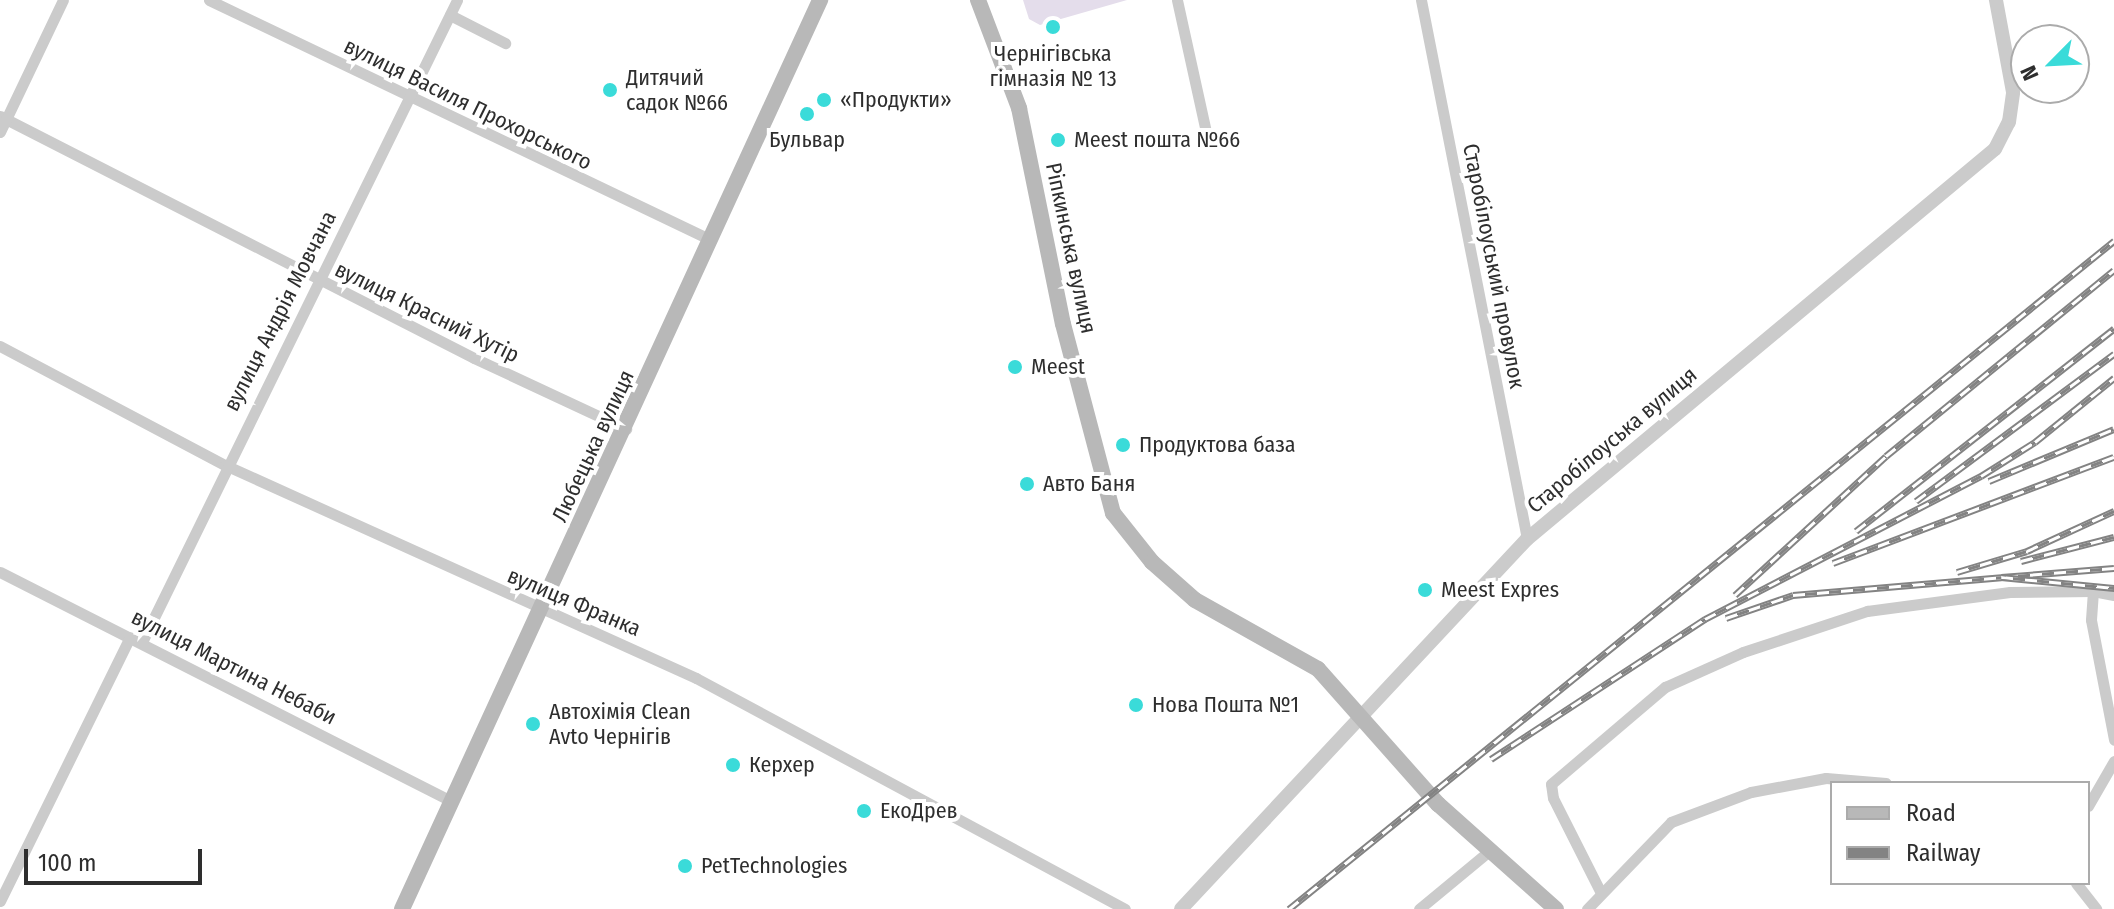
<!DOCTYPE html>
<meta charset="utf-8">
<style>
body{margin:0}
#map{position:relative;width:2114px;height:909px;overflow:hidden;background:#fff;font-family:"Fira Sans Condensed",sans-serif}
div>[style]{position:absolute}
.green>*{inset:0;background:#e4ddeb}
.minor>*{height:11px;margin:-5.5px;padding:0 5.5px;transform-origin:5.5px;border-radius:5.5px;background:#cbcbcb}
.tertiary>*{height:14px;margin:-7px;padding:0 7px;transform-origin:7px;border-radius:7px;background:#cbcbcb}
.secondary>*{height:16px;margin:-8px;padding:0 8px;transform-origin:8px;border-radius:8px;background:#b8b8b8}
.rail>*{height:7px;margin-top:-3.5px;transform-origin:0;background:repeating-linear-gradient(90deg,#fff 0 12px,#838383 0 24px);box-sizing:border-box;border-block:2px solid #838383}
.dots>*{width:22px;height:22px;translate:-50% -50%;box-sizing:border-box;border:4px solid #fff;border-radius:50%}
span{translate:-50% -50%;white-space:nowrap;text-align:center;line-height:1.15;-webkit-text-stroke:8px #fff;paint-order:stroke}
.poi-label{font-size:22px;color:#2e2e2e}
.left{translate:0 -50%;text-align:left}
.street-label{font-size:22px;color:#2e2e2e}
.legend{position:absolute;left:1830px;top:781px;width:260px;height:104px;box-sizing:border-box;background:#fff;border:2px solid #ababab;margin:0;padding:10px 14px;list-style:none;font-size:24px;color:#2e2e2e}
.legend li{display:flex;align-items:center;gap:16px;height:40px}
.legend b{width:40px;border:2px solid #ababab}
.north{position:absolute;left:2010px;top:24px;width:80px;height:80px;box-sizing:border-box;background:#fff;border:2px solid #ababab;border-radius:50%;rotate:246deg;font-size:22px;font-weight:700;line-height:32px;text-align:center;color:#2e2e2e}
.north::after{content:'';display:block;margin:auto;width:28px;height:36px;background:#3adbd9;clip-path:polygon(50% 0,100% 100%,50% 72%,0 100%)}
.scale{position:absolute;left:24px;top:849px;width:178px;height:36px;box-sizing:border-box;border:4px solid #2e2e2e;border-top:0;padding-left:10px;font-size:24px;line-height:28px;white-space:nowrap;color:#2e2e2e;-webkit-text-stroke:6px #fff;paint-order:stroke}
</style>
<div id="map">
<div class="green">
<div style="clip-path:polygon(1023px 0,1127px 0,1040px 25px,1029px 19px)"></div>
</div>
<div class="minor">
<div style="left:209px;top:0;width:556px;rotate:25.55deg"></div>
<div style="left:1177px;top:0;width:139px;rotate:77.6deg"></div>
<div style="left:1421px;top:0;width:549px;rotate:78.87deg"></div>
<div style="left:450px;top:15px;width:62px;rotate:27deg"></div>
<div style="left:0;top:116px;width:532px;rotate:27.05deg"></div>
<div style="left:474px;top:358px;width:168px;rotate:25deg"></div>
<div style="left:0;top:132px;width:146px;rotate:-64.5deg"></div>
<div style="left:0;top:346px;width:255px;rotate:27.9deg"></div>
<div style="left:225px;top:465px;width:517px;rotate:24.33deg"></div>
<div style="left:696px;top:678px;width:487px;rotate:28.3deg"></div>
<div style="left:0;top:572px;width:504px;rotate:26.92deg"></div>
<div style="left:2093px;top:591px;width:21px;rotate:11deg"></div>
<div style="left:142px;top:642px;width:715px;rotate:-63.86deg"></div>
<div style="left:2088px;top:806px;width:52px;rotate:-60deg"></div>
<div style="left:2076px;top:883px;width:33px;rotate:52deg"></div>
<div style="left:1601px;top:893px;width:106px;rotate:-116.8deg"></div>
<div style="left:1553px;top:798px;width:14px;rotate:-98deg"></div>
<div style="left:1551px;top:784px;width:150px;rotate:-40.4deg"></div>
<div style="left:1665px;top:687px;width:85px;rotate:-24.2deg"></div>
<div style="left:1743px;top:652px;width:131px;rotate:-18.3deg"></div>
<div style="left:1867px;top:611px;width:144px;rotate:-7.6deg"></div>
<div style="left:2010px;top:592px;width:83px;rotate:-0.7deg"></div>
<div style="left:2093px;top:591px;width:29px;rotate:94deg"></div>
<div style="left:2091px;top:620px;width:122px;rotate:79.1deg"></div>
<div style="left:0;top:901px;width:294px;rotate:-63.8deg"></div>
<div style="left:1419px;top:909px;width:91px;rotate:-39.6deg"></div>
<div style="left:1587px;top:909px;width:121px;rotate:-46deg"></div>
<div style="left:1671px;top:822px;width:85px;rotate:-20.6deg"></div>
<div style="left:1751px;top:792px;width:76px;rotate:-10.6deg"></div>
<div style="left:1826px;top:778px;width:60px;rotate:4.8deg"></div>
</div>
<div class="tertiary">
<div style="left:1181px;top:909px;width:507px;rotate:-46.92deg"></div>
<div style="left:1527px;top:539px;width:609px;rotate:-39.81deg"></div>
<div style="left:1995px;top:149px;width:30px;rotate:-63deg"></div>
<div style="left:2009px;top:122px;width:30px;rotate:-82deg"></div>
<div style="left:2013px;top:92px;width:94px;rotate:-100.5deg"></div>
</div>
<div class="secondary">
<div style="left:978px;top:0;width:116px;rotate:69.2deg"></div>
<div style="left:1019px;top:108px;width:220px;rotate:78.5deg"></div>
<div style="left:1063px;top:324px;width:196px;rotate:75.2deg"></div>
<div style="left:1113px;top:513px;width:63px;rotate:51.5deg"></div>
<div style="left:1152px;top:562px;width:57px;rotate:41.5deg"></div>
<div style="left:1195px;top:600px;width:141px;rotate:29.3deg"></div>
<div style="left:1318px;top:669px;width:181px;rotate:48.4deg"></div>
<div style="left:1438px;top:804px;width:158px;rotate:41.7deg"></div>
<div style="left:402px;top:909px;width:1001px;rotate:-65.3deg"></div>
</div>
<div class="rail">
<div style="left:1989px;top:481px;width:135px;rotate:-22.6deg"></div>
<div style="left:1916px;top:501px;width:247px;rotate:-36.6deg"></div>
<div style="left:1856px;top:531px;width:328px;rotate:-38.1deg"></div>
<div style="left:2021px;top:561px;width:96px;rotate:-14.5deg"></div>
<div style="left:1833px;top:563px;width:300px;rotate:-20.7deg"></div>
<div style="left:2114px;top:568px;width:113px;rotate:175.4deg"></div>
<div style="left:2001px;top:577px;width:114px;rotate:5.6deg"></div>
<div style="left:1957px;top:572px;width:73px;rotate:-16.7deg"></div>
<div style="left:2027px;top:551px;width:96px;rotate:-24.7deg"></div>
<div style="left:1735px;top:595px;width:205px;rotate:-42.6deg"></div>
<div style="left:1886px;top:456px;width:294px;rotate:-39.2deg"></div>
<div style="left:1726px;top:618px;width:71px;rotate:-18.9deg"></div>
<div style="left:1793px;top:595px;width:209px;rotate:-4.9deg"></div>
<div style="left:1491px;top:759px;width:256px;rotate:-33.2deg"></div>
<div style="left:1705px;top:619px;width:311px;rotate:-27.4deg"></div>
<div style="left:1981px;top:476px;width:64px;rotate:-32.2deg"></div>
<div style="left:2035px;top:442px;width:102px;rotate:-39deg"></div>
<div style="left:1289px;top:909px;width:1062px;rotate:-39deg"></div>
</div>
<div class="dots">
<div style="left:1053px;top:27px;background:#3adbd9"></div>
<div style="left:610px;top:90px;background:#3adbd9"></div>
<div style="left:824px;top:100px;background:#3adbd9"></div>
<div style="left:807px;top:114px;background:#3adbd9"></div>
<div style="left:1058px;top:140px;background:#3adbd9"></div>
<div style="left:1015px;top:367px;background:#3adbd9"></div>
<div style="left:1123px;top:445px;background:#3adbd9"></div>
<div style="left:1027px;top:484px;background:#3adbd9"></div>
<div style="left:1425px;top:590px;background:#3adbd9"></div>
<div style="left:1136px;top:705px;background:#3adbd9"></div>
<div style="left:533px;top:724px;background:#3adbd9"></div>
<div style="left:733px;top:765px;background:#3adbd9"></div>
<div style="left:864px;top:811px;background:#3adbd9"></div>
<div style="left:685px;top:866px;background:#3adbd9"></div>
</div>
<div class="poi-label">
<span style="left:1053px;top:66px">Чернігівська<br>гімназія № 13</span>
<span class="left" style="left:626px;top:90px">Дитячий<br>садок №66</span>
<span class="left" style="left:840px;top:100px">«Продукти»</span>
<span style="left:807px;top:140px">Бульвар</span>
<span class="left" style="left:1074px;top:140px">Meest пошта №66</span>
<span class="left" style="left:1031px;top:367px">Meest</span>
<span class="left" style="left:1139px;top:445px">Продуктова база</span>
<span class="left" style="left:1043px;top:484px">Авто Баня</span>
<span class="left" style="left:1441px;top:590px">Meest Expres</span>
<span class="left" style="left:1152px;top:705px">Нова Пошта №1</span>
<span class="left" style="left:549px;top:724px">Автохімія Clean<br>Avto Чернігів</span>
<span class="left" style="left:749px;top:765px">Керхер</span>
<span class="left" style="left:880px;top:811px">ЕкоДрев</span>
<span class="left" style="left:701px;top:866px">PetTechnologies</span>
</div>
<div class="street-label">
<span style="left:468px;top:104px;rotate:26deg">вулиця Василя Прохорського</span>
<span style="left:1071px;top:248px;rotate:78deg">Ріпкинська вулиця</span>
<span style="left:1494px;top:266px;rotate:79deg">Старобілоуський провулок</span>
<span style="left:280px;top:311px;rotate:-63deg">вулиця Андрія Мовчана</span>
<span style="left:427px;top:312px;rotate:26deg">вулиця Красний Хутір</span>
<span style="left:1612px;top:440px;rotate:-40deg">Старобілоуська вулиця</span>
<span style="left:593px;top:446px;rotate:-65deg">Любецька вулиця</span>
<span style="left:574px;top:602px;rotate:23deg">вулиця Франка</span>
<span style="left:234px;top:667px;rotate:27deg">вулиця Мартина Небаби</span>
</div>
<ul class="legend">
<li><b style="height:10px;background:#b8b8b8"></b>Road</li>
<li><b style="height:10px;background:#838383"></b>Railway</li>
</ul>
<div class="north">N</div>
<div class="scale">100 m</div>
</div>
